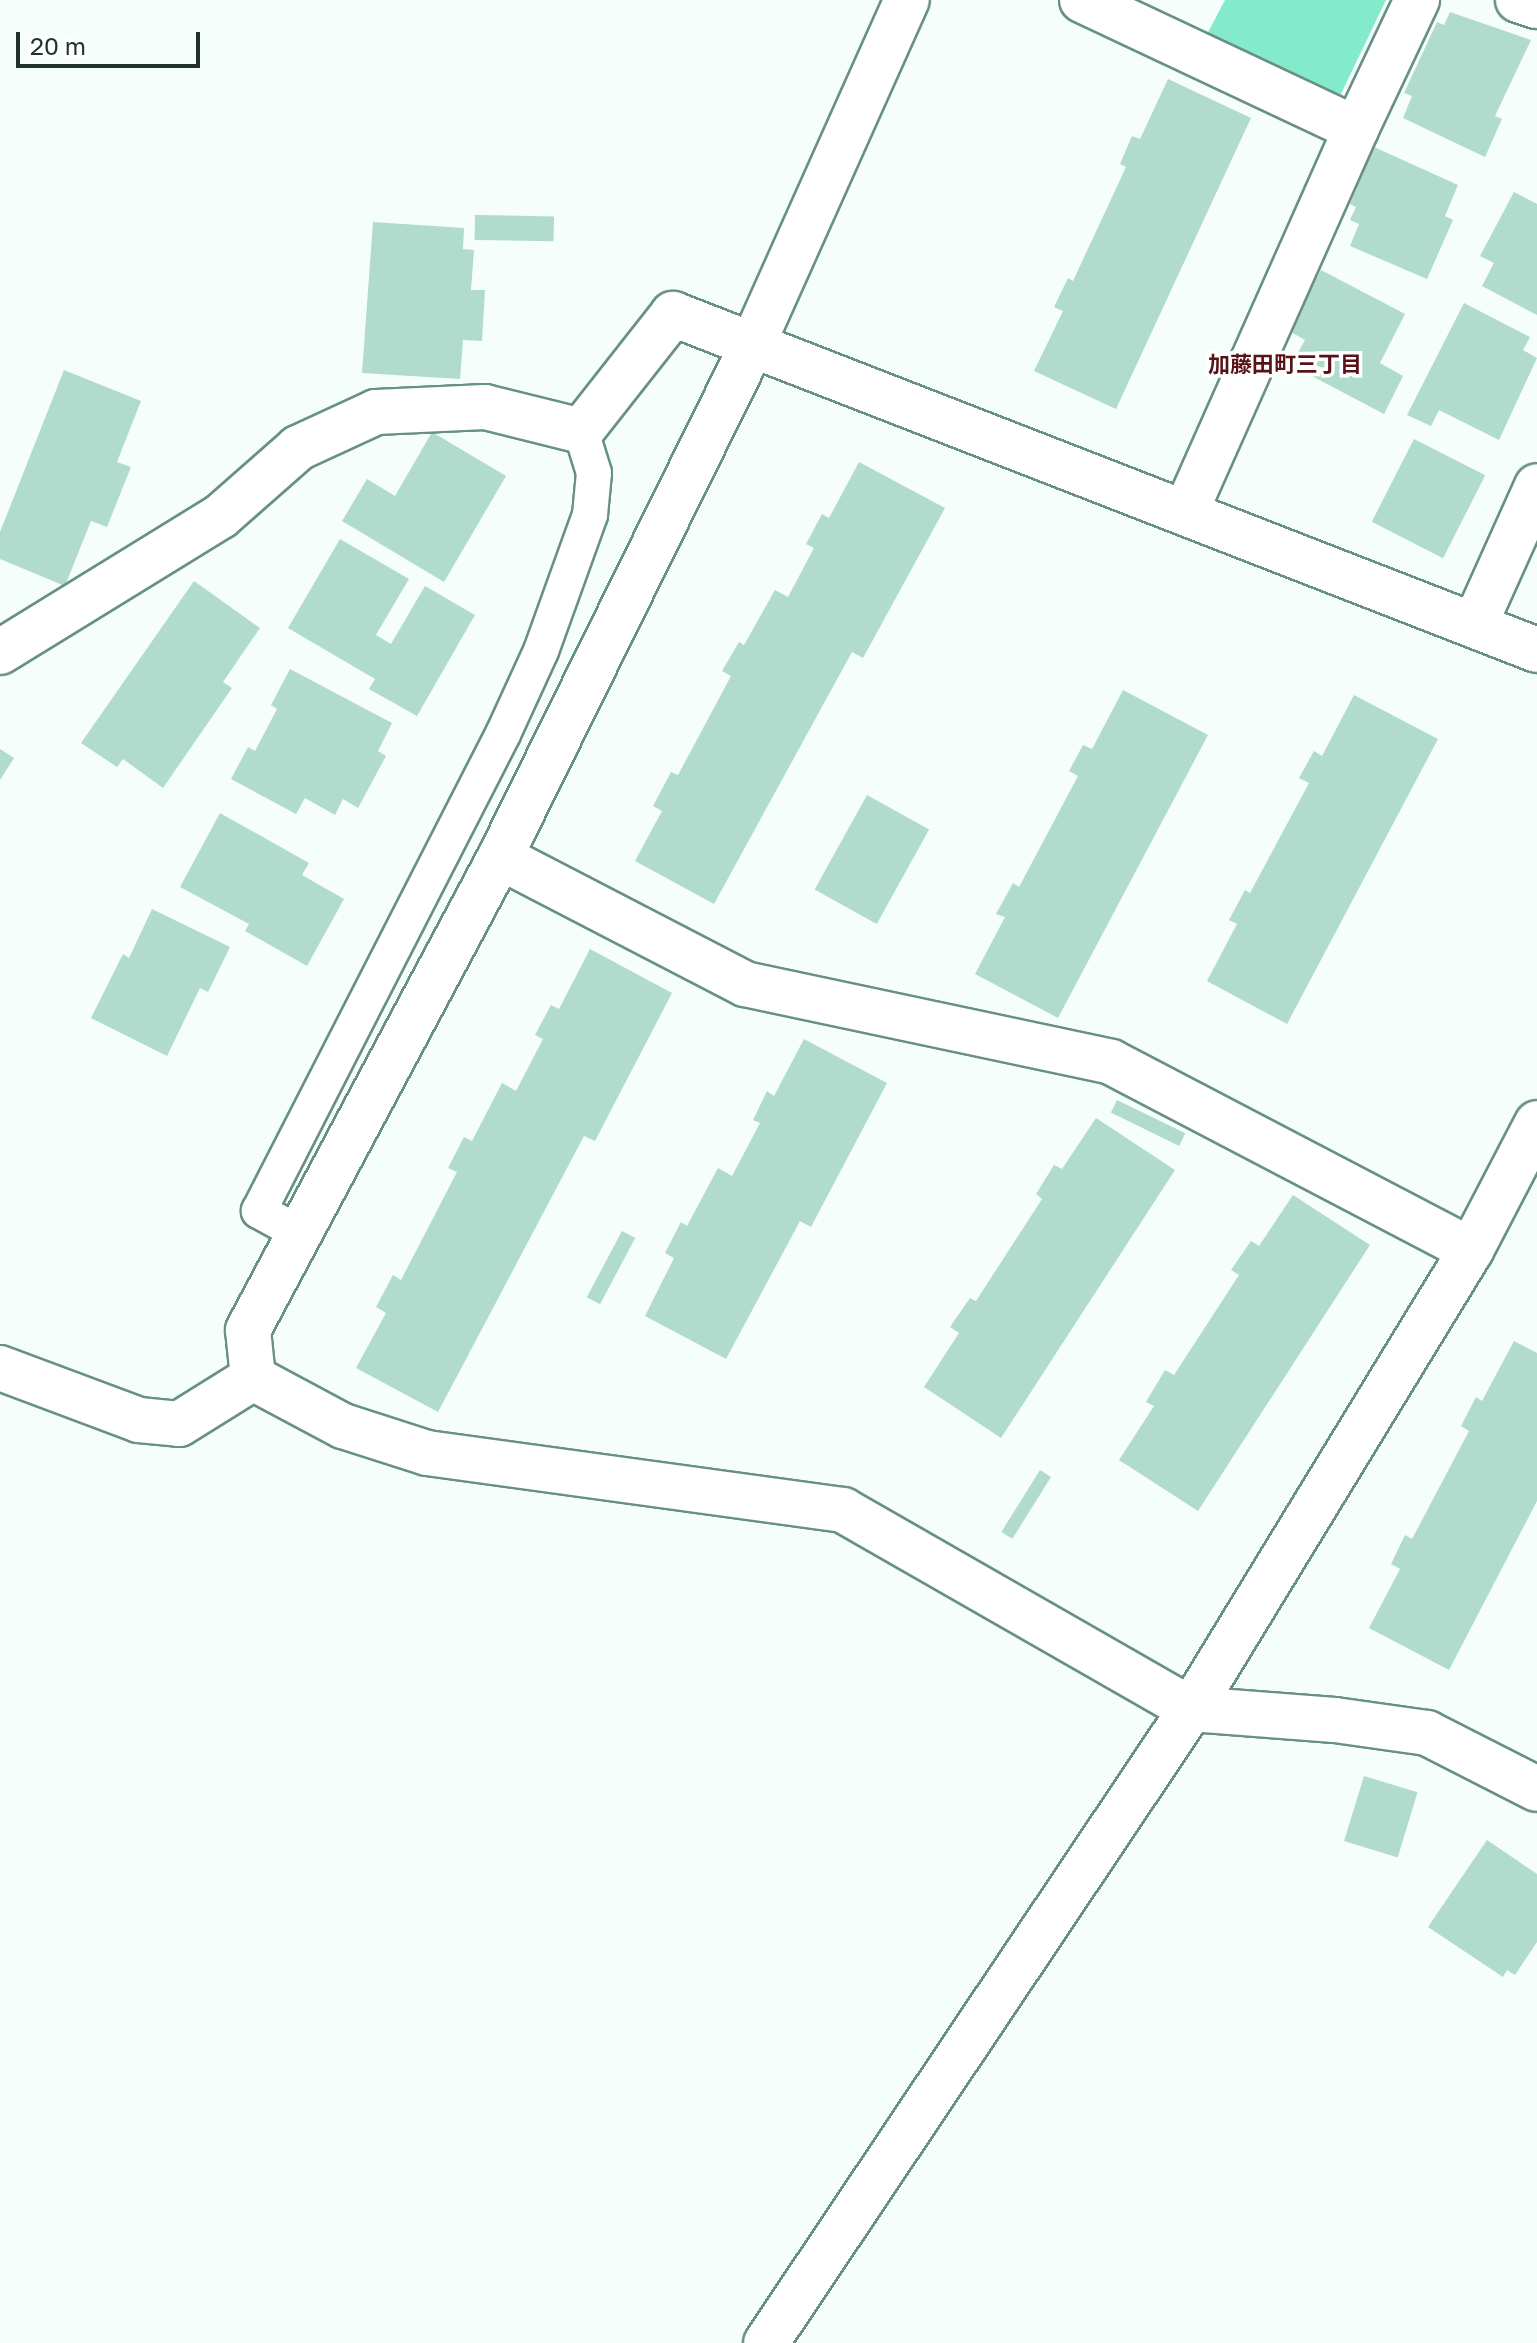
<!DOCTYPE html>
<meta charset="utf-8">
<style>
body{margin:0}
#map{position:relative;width:1537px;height:2343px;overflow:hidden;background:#f5fefb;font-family:"Golos Text","Noto Sans JP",sans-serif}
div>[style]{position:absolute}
.green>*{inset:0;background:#84eacc}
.building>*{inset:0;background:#b1dbcd;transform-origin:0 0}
.roads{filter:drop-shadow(2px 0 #689083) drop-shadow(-2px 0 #689083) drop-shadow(0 2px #689083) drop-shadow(0 -2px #689083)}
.lane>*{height:34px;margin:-17px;padding:0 17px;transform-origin:17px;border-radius:17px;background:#fff}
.street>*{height:44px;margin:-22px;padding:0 22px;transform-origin:22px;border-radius:22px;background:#fff}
.secondary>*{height:44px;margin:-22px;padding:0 22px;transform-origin:22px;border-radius:22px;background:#fff}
span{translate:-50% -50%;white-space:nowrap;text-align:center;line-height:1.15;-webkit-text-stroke:7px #fff;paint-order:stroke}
.neighbourhood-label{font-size:22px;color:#581317;font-weight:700}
.scale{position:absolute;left:16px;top:32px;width:184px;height:36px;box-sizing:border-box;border:4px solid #22332d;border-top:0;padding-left:10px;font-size:24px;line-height:28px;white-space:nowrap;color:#22332d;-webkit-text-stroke:6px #fff;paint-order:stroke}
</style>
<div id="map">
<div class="green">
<div style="clip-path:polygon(1225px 0,1386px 0,1340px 96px,1204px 40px)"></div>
</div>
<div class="building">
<div style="clip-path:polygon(1450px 12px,1531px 40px,1495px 116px,1502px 119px,1485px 157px,1403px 118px,1412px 96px,1404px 93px,1437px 22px,1444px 25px)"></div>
<div style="clip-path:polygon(1168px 79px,1251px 118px,1116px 409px,1034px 371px,1063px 311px,1054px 307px,1068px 278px,1073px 281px,1126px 167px,1120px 164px,1132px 136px,1140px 139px)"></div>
<div style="clip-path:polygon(1374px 147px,1458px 185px,1445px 216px,1453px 220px,1427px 279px,1350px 246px,1359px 224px,1350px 220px,1356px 207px,1350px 204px)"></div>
<div style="clip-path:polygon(1514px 192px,1537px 204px,1537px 315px,1482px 286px,1494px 263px,1480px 256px)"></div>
<div style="left:475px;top:215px;width:79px;height:25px;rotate:1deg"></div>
<div style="clip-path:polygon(373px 222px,464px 228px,463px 249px,474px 250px,471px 290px,485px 290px,482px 341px,463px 340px,460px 379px,362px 373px)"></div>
<div style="clip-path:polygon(1321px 270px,1405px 314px,1380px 363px,1403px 376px,1384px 414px,1291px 365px,1305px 340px,1289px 331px)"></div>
<div style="clip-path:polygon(1464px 303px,1530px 337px,1523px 350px,1537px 358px,1499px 440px,1439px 410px,1431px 426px,1407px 415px)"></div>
<div style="clip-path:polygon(64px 370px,141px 401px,117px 462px,131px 467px,107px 527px,91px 521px,65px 586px,0 559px,0 532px)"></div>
<div style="clip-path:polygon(432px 432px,506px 476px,444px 582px,342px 521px,367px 479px,395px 496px)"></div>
<div style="left:1414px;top:439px;width:80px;height:93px;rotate:27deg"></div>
<div style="clip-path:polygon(859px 462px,945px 508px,863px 658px,852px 652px,714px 904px,635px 861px,662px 811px,653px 806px,671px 772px,678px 775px,731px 676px,722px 671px,739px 642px,744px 645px,775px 590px,788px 597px,814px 548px,806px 544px,822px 514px,829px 518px)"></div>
<div style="clip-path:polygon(340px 539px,409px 579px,376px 635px,391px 644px,425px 586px,475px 615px,417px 716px,369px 689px,375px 679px,288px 628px)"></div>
<div style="clip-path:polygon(194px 581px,260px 628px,223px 682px,232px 688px,163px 788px,123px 759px,117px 767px,81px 743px)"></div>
<div style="clip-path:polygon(290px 669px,392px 723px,378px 751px,386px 756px,358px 808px,343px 799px,335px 815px,305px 798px,296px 814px,231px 779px,248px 747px,255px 751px,277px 709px,271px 705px)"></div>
<div style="clip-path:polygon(1123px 690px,1208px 735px,1058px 1018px,975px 974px,1005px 917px,996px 914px,1013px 883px,1019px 887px,1078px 776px,1069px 771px,1083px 745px,1092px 749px)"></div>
<div style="clip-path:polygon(1354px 695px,1438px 739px,1287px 1024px,1207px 981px,1237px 924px,1229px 920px,1245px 890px,1250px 893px,1309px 783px,1299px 778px,1314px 751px,1322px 756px)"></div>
<div style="clip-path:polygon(0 749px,14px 758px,0 780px)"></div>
<div style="left:867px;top:795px;width:71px;height:108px;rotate:29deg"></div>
<div style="clip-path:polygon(220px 813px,309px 863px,302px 875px,344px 899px,307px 966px,245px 931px,249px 924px,180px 887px)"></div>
<div style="clip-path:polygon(152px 909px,230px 947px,208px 992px,200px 988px,167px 1056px,91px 1018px,123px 954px,129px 958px)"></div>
<div style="clip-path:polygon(590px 949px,672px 993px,595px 1141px,584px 1136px,438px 1412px,356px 1368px,386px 1313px,376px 1307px,393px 1275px,401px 1280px,457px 1172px,448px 1168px,464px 1137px,472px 1141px,502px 1083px,516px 1091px,543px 1039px,535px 1035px,551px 1005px,559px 1009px)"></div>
<div style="clip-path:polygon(804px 1039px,887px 1083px,811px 1227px,800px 1221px,726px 1359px,645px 1316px,674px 1258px,665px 1253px,681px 1222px,687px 1226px,718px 1168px,732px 1176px,760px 1123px,753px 1120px,767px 1091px,774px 1096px)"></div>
<div style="left:1117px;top:1100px;width:76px;height:14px;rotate:26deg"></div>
<div style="clip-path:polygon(1096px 1118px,1175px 1170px,1001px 1438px,924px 1387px,959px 1333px,950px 1327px,970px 1298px,976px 1301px,1042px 1199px,1036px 1194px,1054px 1165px,1062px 1169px)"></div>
<div style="clip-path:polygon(1293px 1195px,1370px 1245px,1198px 1511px,1119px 1460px,1154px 1406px,1146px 1402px,1165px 1370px,1174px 1375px,1239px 1275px,1231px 1270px,1251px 1241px,1259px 1246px)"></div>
<div style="left:622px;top:1231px;width:15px;height:75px;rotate:28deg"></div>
<div style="clip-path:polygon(1514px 1341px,1537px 1353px,1537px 1501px,1449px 1670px,1369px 1628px,1400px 1569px,1391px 1564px,1405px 1535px,1412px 1539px,1469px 1431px,1461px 1426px,1476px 1397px,1482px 1401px)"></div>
<div style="left:1040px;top:1470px;width:13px;height:73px;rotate:32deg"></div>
<div style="left:1364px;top:1776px;width:56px;height:68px;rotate:17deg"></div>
<div style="clip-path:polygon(1487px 1840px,1537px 1874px,1537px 1942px,1515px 1975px,1507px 1970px,1503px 1977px,1428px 1927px)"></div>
</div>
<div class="roads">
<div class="lane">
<div style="left:299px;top:1233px;width:46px;rotate:-151.2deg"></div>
<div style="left:259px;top:1211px;width:536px;rotate:-62.91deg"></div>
<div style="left:503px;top:734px;width:91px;rotate:-65.4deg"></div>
<div style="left:541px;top:651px;width:145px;rotate:-70.2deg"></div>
<div style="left:590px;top:515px;width:42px;rotate:-84.6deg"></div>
<div style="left:594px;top:473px;width:44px;rotate:-107.2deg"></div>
</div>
<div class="street">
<div style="left:1082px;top:0;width:303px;rotate:25.2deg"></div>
<div style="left:1356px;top:129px;width:143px;rotate:-64.7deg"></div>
<div style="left:1518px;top:0;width:20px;rotate:18deg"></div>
<div style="left:1186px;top:511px;width:418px;rotate:-66deg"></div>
<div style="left:1475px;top:624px;width:151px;rotate:-65.8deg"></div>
<div style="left:0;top:652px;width:259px;rotate:-31.6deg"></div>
<div style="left:221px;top:516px;width:103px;rotate:-41.4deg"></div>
<div style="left:298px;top:448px;width:86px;rotate:-24.8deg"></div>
<div style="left:376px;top:412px;width:109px;rotate:-2.6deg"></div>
<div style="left:485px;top:407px;width:99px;rotate:14deg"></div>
<div style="left:581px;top:431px;width:149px;rotate:-51.8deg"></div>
<div style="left:673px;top:314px;width:927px;rotate:21.25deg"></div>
<div style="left:500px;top:857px;width:276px;rotate:27.4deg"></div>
<div style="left:745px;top:984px;width:374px;rotate:12deg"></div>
<div style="left:1111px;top:1062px;width:406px;rotate:27.6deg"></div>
<div style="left:0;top:1368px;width:148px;rotate:20.5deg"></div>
<div style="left:139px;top:1420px;width:40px;rotate:5.7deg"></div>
<div style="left:179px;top:1424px;width:87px;rotate:-31.9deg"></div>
<div style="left:253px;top:1378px;width:48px;rotate:-95.9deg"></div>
<div style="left:248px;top:1330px;width:536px;rotate:-61.95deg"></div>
<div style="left:500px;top:857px;width:570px;rotate:-63.75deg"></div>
<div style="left:752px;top:346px;width:379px;rotate:-65.9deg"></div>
<div style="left:253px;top:1378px;width:102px;rotate:28.1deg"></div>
<div style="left:343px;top:1426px;width:88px;rotate:17.8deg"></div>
<div style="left:427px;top:1453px;width:420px;rotate:7.8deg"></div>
<div style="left:843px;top:1510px;width:401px;rotate:29.8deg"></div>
<div style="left:1191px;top:1709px;width:144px;rotate:4.4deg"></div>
<div style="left:1335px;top:1720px;width:93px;rotate:8deg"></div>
<div style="left:1427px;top:1733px;width:123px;rotate:27deg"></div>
</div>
<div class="secondary">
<div style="left:766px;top:2343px;width:763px;rotate:-56.16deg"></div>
<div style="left:1191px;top:1709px;width:538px;rotate:-58.62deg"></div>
<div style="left:1471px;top:1250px;width:143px;rotate:-62.5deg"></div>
</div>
</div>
<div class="neighbourhood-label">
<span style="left:1285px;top:364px">加藤田町三丁目</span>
</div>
<div class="scale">20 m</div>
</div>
